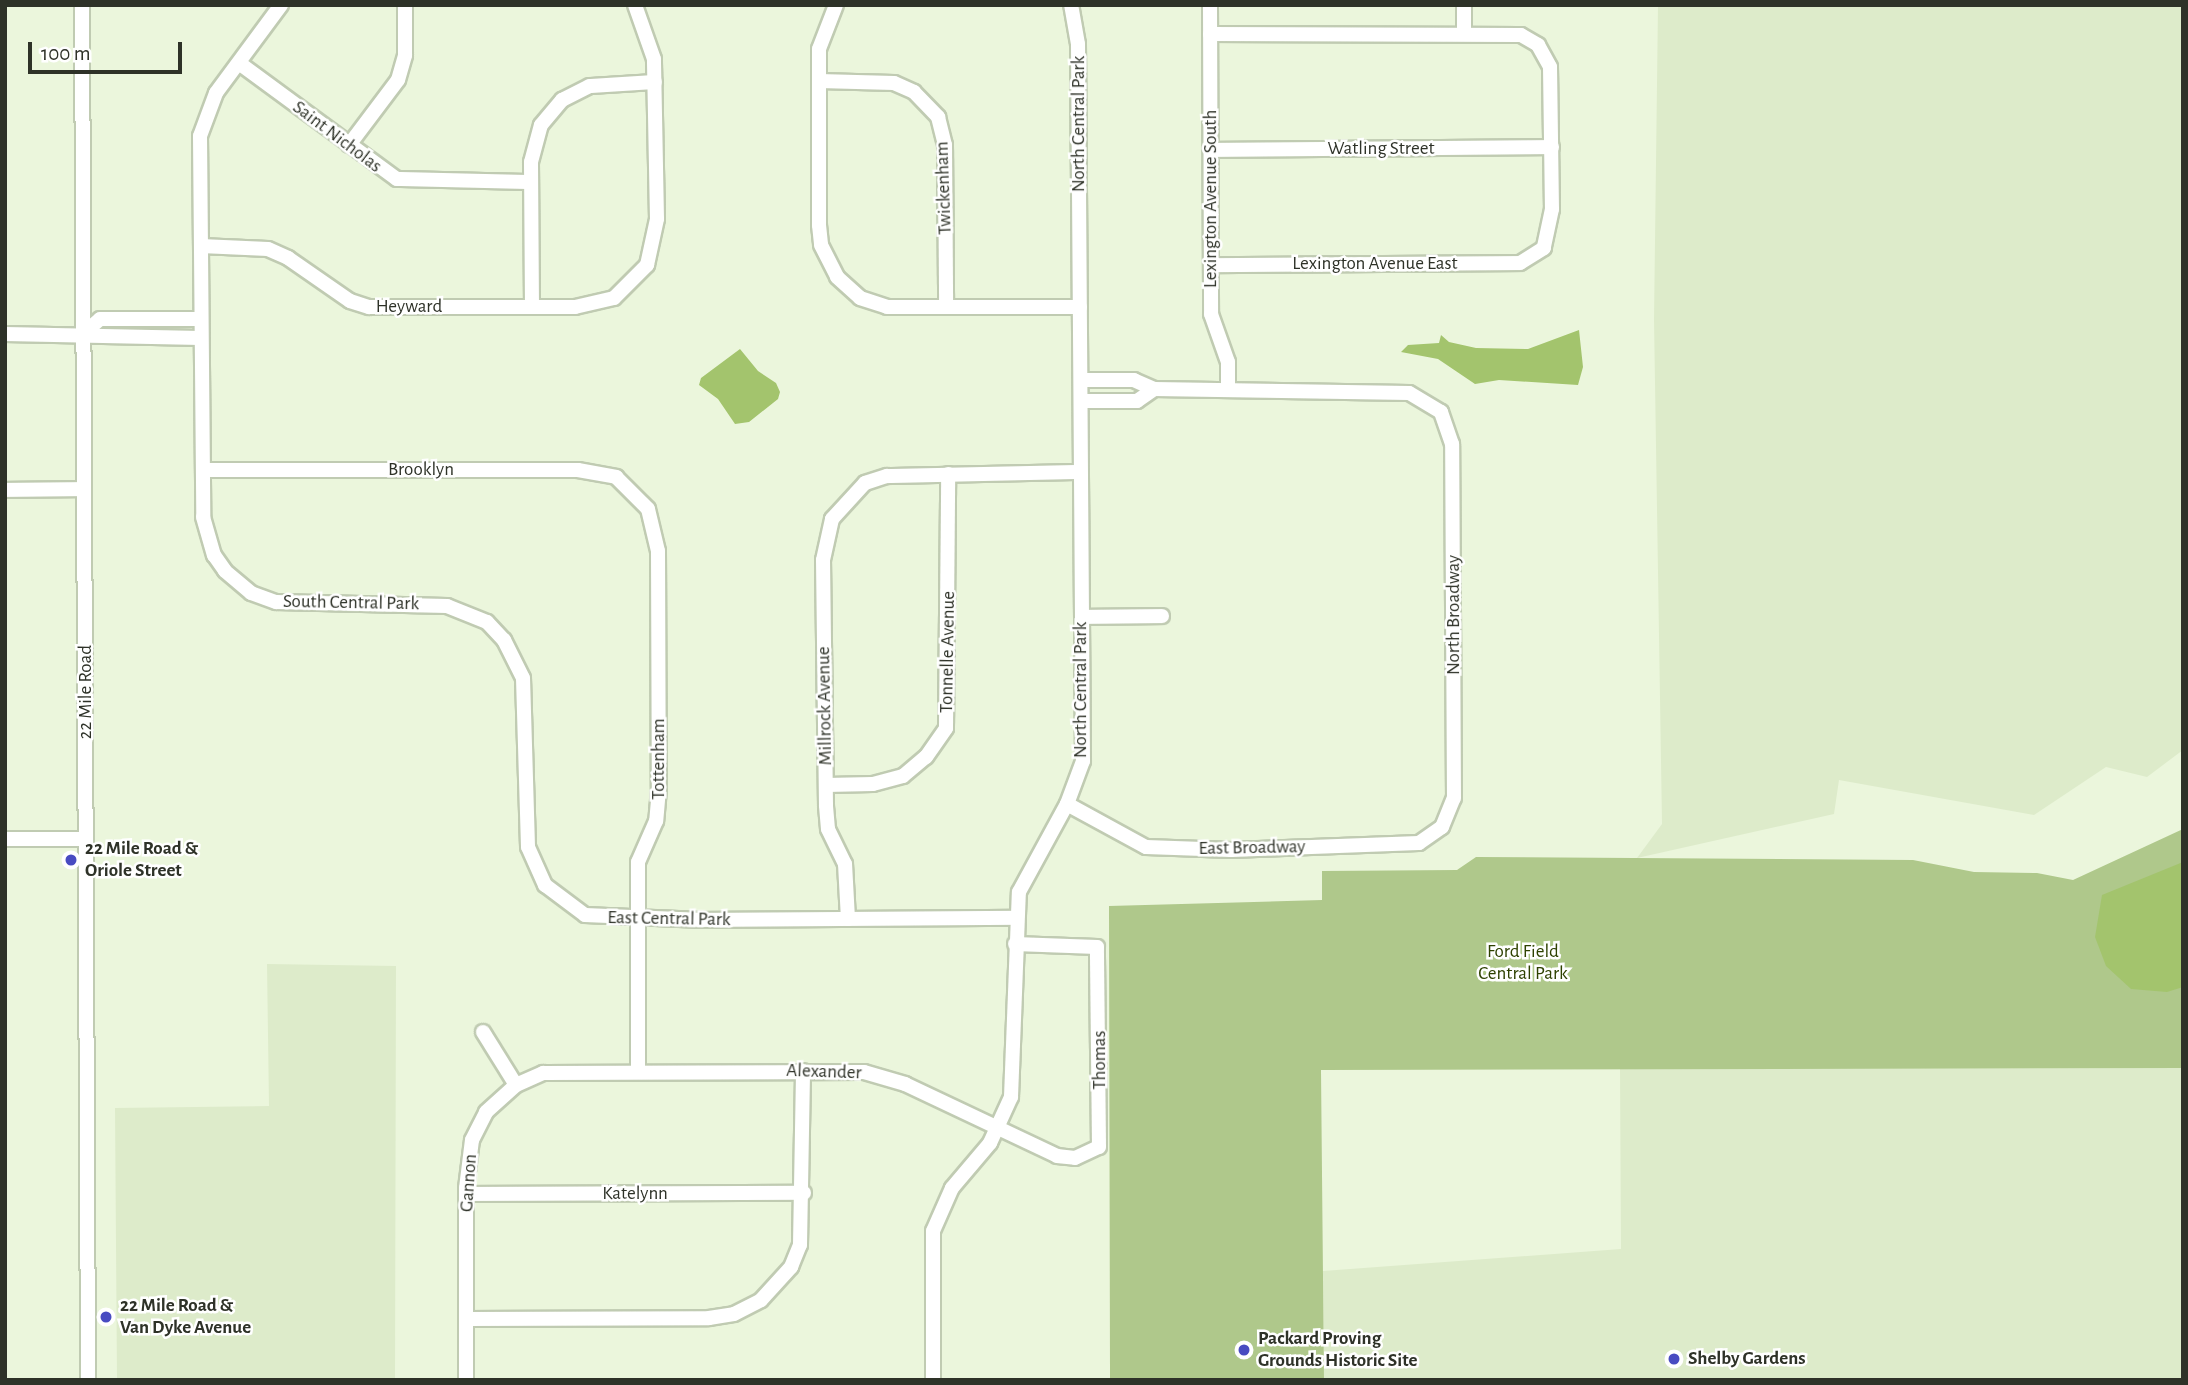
<!DOCTYPE html>
<style>
body{margin:0}
#map{position:relative;width:2188px;height:1385px;overflow:hidden;background:#ebf6dc;font-family:"Alegreya Sans",sans-serif}
div>[style]{position:absolute}
.built>*{inset:0;background:#ddebca}
.green>*{inset:0;background:#afc88b}
.water>*{inset:0;background:#a3c46d}
.roads{filter:drop-shadow(2px 0 #c0cbb2) drop-shadow(-2px 0 #c0cbb2) drop-shadow(0 2px #c0cbb2) drop-shadow(0 -2px #c0cbb2)}
.minor>*{height:14px;margin:-7px;padding:0 7px;transform-origin:7px;border-radius:7px;background:#fff}
.dots>*{width:19px;height:19px;translate:-50% -50%;box-sizing:border-box;border:4px solid #fff;border-radius:50%}
span{translate:-50% -50%;white-space:nowrap;text-align:center;line-height:1.15;-webkit-text-stroke:5px #fff;paint-order:stroke}
.street-label{font-size:19px;color:#2e3228}
.poi-label{font-size:19px;color:#2e3228;font-weight:700}
.left{translate:0 -50%;text-align:left}
.park-label{font-size:19px;color:#2e4100}
.frame{position:absolute;inset:0;border:7px solid #2e3228;pointer-events:none}
.scale{position:absolute;left:28px;top:42px;width:154px;height:32px;box-sizing:border-box;border:4px solid #2e3228;border-top:0;padding-left:9px;font-size:21px;line-height:24px;white-space:nowrap;color:#2e3228;-webkit-text-stroke:5px #fff;paint-order:stroke}
</style>
<div id="map">
<div class="built">
<div style="clip-path:polygon(1658px 5px,2183px 5px,2183px 750px,2147px 777px,2106px 767px,2034px 815px,1839px 780px,1834px 814px,1637px 858px,1662px 824px,1654px 320px)"></div>
<div style="clip-path:polygon(267px 964px,396px 966px,395px 1380px,117px 1380px,115px 1108px,269px 1106px)"></div>
<div style="clip-path:polygon(1620px 1068px,2183px 1068px,2183px 1380px,1324px 1380px,1323px 1271px,1621px 1249px)"></div>
</div>
<div class="green">
<div style="clip-path:polygon(2183px 829px,2183px 1068px,1321px 1070px,1324px 1380px,1110px 1380px,1109px 906px,1322px 900px,1322px 871px,1457px 870px,1476px 857px,1913px 860px,1974px 872px,2037px 873px,2073px 880px)"></div>
</div>
<div class="water">
<div style="clip-path:polygon(1579px 330px,1583px 367px,1578px 385px,1499px 380px,1475px 384px,1438px 359px,1401px 352px,1408px 345px,1439px 343px,1441px 335px,1449px 342px,1476px 348px,1528px 349px)"></div>
<div style="clip-path:polygon(740px 349px,758px 371px,776px 383px,780px 392px,778px 399px,749px 422px,735px 424px,718px 399px,699px 385px,701px 378px)"></div>
<div style="clip-path:polygon(2183px 862px,2183px 987px,2167px 992px,2131px 989px,2106px 966px,2095px 937px,2102px 895px)"></div>
</div>
<div class="roads">
<div class="minor">
<div style="left:82px;top:5px;width:1375px;rotate:89.75deg"></div>
<div style="left:281px;top:5px;width:109px;rotate:126.5deg"></div>
<div style="left:216px;top:93px;width:46px;rotate:110.4deg"></div>
<div style="left:200px;top:136px;width:381px;rotate:89.5deg"></div>
<div style="left:203px;top:517px;width:40px;rotate:74deg"></div>
<div style="left:214px;top:555px;width:19px;rotate:55deg"></div>
<div style="left:225px;top:571px;width:34px;rotate:40deg"></div>
<div style="left:251px;top:593px;width:27px;rotate:20deg"></div>
<div style="left:276px;top:602px;width:171px;rotate:1.3deg"></div>
<div style="left:447px;top:606px;width:43px;rotate:21.8deg"></div>
<div style="left:487px;top:622px;width:25px;rotate:47deg"></div>
<div style="left:504px;top:640px;width:42px;rotate:63.4deg"></div>
<div style="left:523px;top:678px;width:169px;rotate:88.3deg"></div>
<div style="left:528px;top:847px;width:42px;rotate:65.9deg"></div>
<div style="left:545px;top:885px;width:50px;rotate:36.9deg"></div>
<div style="left:585px;top:915px;width:117px;rotate:2.4deg"></div>
<div style="left:702px;top:920px;width:314px;rotate:-0.4deg"></div>
<div style="left:836px;top:5px;width:47px;rotate:111.1deg"></div>
<div style="left:819px;top:49px;width:176px;rotate:90deg"></div>
<div style="left:819px;top:225px;width:20px;rotate:84deg"></div>
<div style="left:821px;top:245px;width:36px;rotate:63deg"></div>
<div style="left:837px;top:277px;width:31px;rotate:42deg"></div>
<div style="left:860px;top:298px;width:28px;rotate:18deg"></div>
<div style="left:887px;top:307px;width:193px"></div>
<div style="left:1210px;top:5px;width:309px;rotate:89.8deg"></div>
<div style="left:1211px;top:314px;width:51px;rotate:70.5deg"></div>
<div style="left:1228px;top:362px;width:28px;rotate:90deg"></div>
<div style="left:1464px;top:32px;width:27px;rotate:-90deg"></div>
<div style="left:1210px;top:34px;width:311px;rotate:0.2deg"></div>
<div style="left:1521px;top:35px;width:20px;rotate:30deg"></div>
<div style="left:1538px;top:45px;width:25px;rotate:61deg"></div>
<div style="left:1550px;top:67px;width:142px;rotate:89.2deg"></div>
<div style="left:1552px;top:209px;width:40px;rotate:102deg"></div>
<div style="left:1544px;top:248px;width:28px;rotate:148deg"></div>
<div style="left:1520px;top:263px;width:309px;rotate:179.6deg"></div>
<div style="left:239px;top:63px;width:196px;rotate:36.3deg"></div>
<div style="left:397px;top:179px;width:134px;rotate:1.3deg"></div>
<div style="left:819px;top:81px;width:75px;rotate:1.5deg"></div>
<div style="left:894px;top:83px;width:22px;rotate:24deg"></div>
<div style="left:914px;top:92px;width:35px;rotate:46deg"></div>
<div style="left:938px;top:117px;width:29px;rotate:76deg"></div>
<div style="left:945px;top:145px;width:161px;rotate:89.6deg"></div>
<div style="left:349px;top:145px;width:81px;rotate:-53deg"></div>
<div style="left:398px;top:80px;width:26px;rotate:-74deg"></div>
<div style="left:405px;top:55px;width:50px;rotate:-90deg"></div>
<div style="left:1211px;top:150px;width:341px;rotate:-0.5deg"></div>
<div style="left:201px;top:246px;width:67px;rotate:2.6deg"></div>
<div style="left:268px;top:249px;width:22px;rotate:24deg"></div>
<div style="left:288px;top:258px;width:75px;rotate:34.7deg"></div>
<div style="left:350px;top:301px;width:20px;rotate:18deg"></div>
<div style="left:369px;top:307px;width:206px"></div>
<div style="left:575px;top:307px;width:40px;rotate:-13deg"></div>
<div style="left:614px;top:298px;width:47px;rotate:-45deg"></div>
<div style="left:647px;top:265px;width:47px;rotate:-77.7deg"></div>
<div style="left:657px;top:219px;width:160px;rotate:-91.1deg"></div>
<div style="left:654px;top:59px;width:57px;rotate:-109.4deg"></div>
<div style="left:532px;top:307px;width:145px;rotate:-90.4deg"></div>
<div style="left:531px;top:162px;width:38px;rotate:-75deg"></div>
<div style="left:541px;top:125px;width:33px;rotate:-50deg"></div>
<div style="left:562px;top:100px;width:31px;rotate:-27deg"></div>
<div style="left:590px;top:86px;width:65px;rotate:-3.5deg"></div>
<div style="left:84px;top:333px;width:21px;rotate:-41deg"></div>
<div style="left:100px;top:319px;width:101px"></div>
<div style="left:5px;top:334px;width:196px;rotate:1.2deg"></div>
<div style="left:1081px;top:401px;width:56px"></div>
<div style="left:1137px;top:401px;width:21px;rotate:-35deg"></div>
<div style="left:203px;top:470px;width:375px"></div>
<div style="left:578px;top:470px;width:39px;rotate:10deg"></div>
<div style="left:616px;top:477px;width:45px;rotate:45deg"></div>
<div style="left:648px;top:509px;width:43px;rotate:76.6deg"></div>
<div style="left:658px;top:551px;width:238px;rotate:89.8deg"></div>
<div style="left:659px;top:789px;width:32px;rotate:95deg"></div>
<div style="left:656px;top:821px;width:45px;rotate:113.7deg"></div>
<div style="left:638px;top:862px;width:209px;rotate:90deg"></div>
<div style="left:5px;top:490px;width:79px;rotate:-0.7deg"></div>
<div style="left:1082px;top:617px;width:80px;rotate:-0.7deg"></div>
<div style="left:826px;top:785px;width:47px;rotate:-1.2deg"></div>
<div style="left:873px;top:784px;width:31px;rotate:-15deg"></div>
<div style="left:903px;top:776px;width:30px;rotate:-40deg"></div>
<div style="left:926px;top:757px;width:35px;rotate:-55deg"></div>
<div style="left:946px;top:728px;width:254px;rotate:-89.5deg"></div>
<div style="left:1067px;top:804px;width:90px;rotate:28.6deg"></div>
<div style="left:1146px;top:847px;width:85px;rotate:2deg"></div>
<div style="left:1231px;top:850px;width:188px;rotate:-2.1deg"></div>
<div style="left:1419px;top:843px;width:28px;rotate:-35deg"></div>
<div style="left:1442px;top:827px;width:31px;rotate:-68deg"></div>
<div style="left:1454px;top:798px;width:354px;rotate:-90.3deg"></div>
<div style="left:1452px;top:444px;width:34px;rotate:-109deg"></div>
<div style="left:1441px;top:412px;width:37px;rotate:-149deg"></div>
<div style="left:1409px;top:393px;width:255px;rotate:-179.1deg"></div>
<div style="left:1154px;top:389px;width:22px;rotate:-156deg"></div>
<div style="left:1134px;top:380px;width:53px;rotate:180deg"></div>
<div style="left:5px;top:839px;width:81px"></div>
<div style="left:848px;top:919px;width:55px;rotate:-93.1deg"></div>
<div style="left:845px;top:864px;width:39px;rotate:-116deg"></div>
<div style="left:828px;top:829px;width:24px;rotate:-95deg"></div>
<div style="left:826px;top:805px;width:245px;rotate:-90.7deg"></div>
<div style="left:823px;top:560px;width:42px;rotate:-77.6deg"></div>
<div style="left:832px;top:519px;width:49px;rotate:-47.5deg"></div>
<div style="left:865px;top:483px;width:23px;rotate:-18deg"></div>
<div style="left:887px;top:476px;width:193px;rotate:-1.2deg"></div>
<div style="left:483px;top:1032px;width:62px;rotate:58.1deg"></div>
<div style="left:466px;top:1194px;width:338px;rotate:-0.2deg"></div>
<div style="left:466px;top:1319px;width:243px;rotate:-0.2deg"></div>
<div style="left:709px;top:1318px;width:25px;rotate:-9deg"></div>
<div style="left:734px;top:1314px;width:30px;rotate:-27deg"></div>
<div style="left:761px;top:1300px;width:45px;rotate:-47.7deg"></div>
<div style="left:791px;top:1267px;width:24px;rotate:-68deg"></div>
<div style="left:800px;top:1245px;width:174px;rotate:-89deg"></div>
<div style="left:466px;top:1380px;width:192px;rotate:-90deg"></div>
<div style="left:466px;top:1188px;width:48px;rotate:-82.9deg"></div>
<div style="left:472px;top:1140px;width:31px;rotate:-63deg"></div>
<div style="left:486px;top:1112px;width:40px;rotate:-42deg"></div>
<div style="left:516px;top:1085px;width:30px;rotate:-24deg"></div>
<div style="left:543px;top:1073px;width:321px;rotate:-0.2deg"></div>
<div style="left:864px;top:1072px;width:43px;rotate:16.3deg"></div>
<div style="left:905px;top:1084px;width:168px;rotate:25.3deg"></div>
<div style="left:1057px;top:1156px;width:18px;rotate:6deg"></div>
<div style="left:1075px;top:1158px;width:26px;rotate:-25deg"></div>
<div style="left:1099px;top:1147px;width:200px;rotate:-90.6deg"></div>
<div style="left:1097px;top:947px;width:82px;rotate:-177.9deg"></div>
<div style="left:933px;top:1380px;width:149px;rotate:-90deg"></div>
<div style="left:933px;top:1231px;width:47px;rotate:-66.2deg"></div>
<div style="left:952px;top:1188px;width:59px;rotate:-49.8deg"></div>
<div style="left:990px;top:1143px;width:51px;rotate:-65.5deg"></div>
<div style="left:1011px;top:1097px;width:205px;rotate:-87.8deg"></div>
<div style="left:1019px;top:892px;width:100px;rotate:-61.4deg"></div>
<div style="left:1067px;top:804px;width:46px;rotate:-69.6deg"></div>
<div style="left:1083px;top:761px;width:717px;rotate:-90.4deg"></div>
<div style="left:1078px;top:44px;width:40px;rotate:-100deg"></div>
</div>
</div>
<div class="dots">
<div style="left:71px;top:860px;background:#484bc1"></div>
<div style="left:106px;top:1317px;background:#484bc1"></div>
<div style="left:1244px;top:1350px;background:#484bc1"></div>
<div style="left:1674px;top:1359px;background:#484bc1"></div>
</div>
<div class="street-label">
<span style="left:1079px;top:124px;rotate:-90deg">North Central Park</span>
<span style="left:337px;top:137px;rotate:37deg">Saint Nicholas</span>
<span style="left:1381px;top:149px">Watling Street</span>
<span style="left:944px;top:188px;rotate:-92deg">Twickenham</span>
<span style="left:1211px;top:199px;rotate:-90deg">Lexington Avenue South</span>
<span style="left:1375px;top:264px">Lexington Avenue East</span>
<span style="left:409px;top:307px">Heyward</span>
<span style="left:421px;top:470px">Brooklyn</span>
<span style="left:351px;top:603px;rotate:1deg">South Central Park</span>
<span style="left:1454px;top:615px;rotate:-90deg">North Broadway</span>
<span style="left:948px;top:652px;rotate:-89deg">Tonnelle Avenue</span>
<span style="left:1081px;top:690px;rotate:-90deg">North Central Park</span>
<span style="left:86px;top:692px;rotate:-90deg">22 Mile Road</span>
<span style="left:825px;top:706px;rotate:-91deg">Millrock Avenue</span>
<span style="left:659px;top:759px;rotate:-90deg">Tottenham</span>
<span style="left:1252px;top:848px;rotate:-1deg">East Broadway</span>
<span style="left:669px;top:919px;rotate:1deg">East Central Park</span>
<span style="left:1100px;top:1060px;rotate:-90deg">Thomas</span>
<span style="left:824px;top:1072px;rotate:2deg">Alexander</span>
<span style="left:469px;top:1183px;rotate:-86deg">Gannon</span>
<span style="left:635px;top:1194px">Katelynn</span>
</div>
<div class="poi-label">
<span class="left" style="left:85px;top:860px">22 Mile Road &amp;<br>Oriole Street</span>
<span class="left" style="left:120px;top:1317px">22 Mile Road &amp;<br>Van Dyke Avenue</span>
<span class="left" style="left:1258px;top:1350px">Packard Proving<br>Grounds Historic Site</span>
<span class="left" style="left:1688px;top:1359px">Shelby Gardens</span>
</div>
<div class="park-label">
<span style="left:1523px;top:963px">Ford Field<br>Central Park</span>
</div>
<div class="frame"></div>
<div class="scale">100 m</div>
</div>
